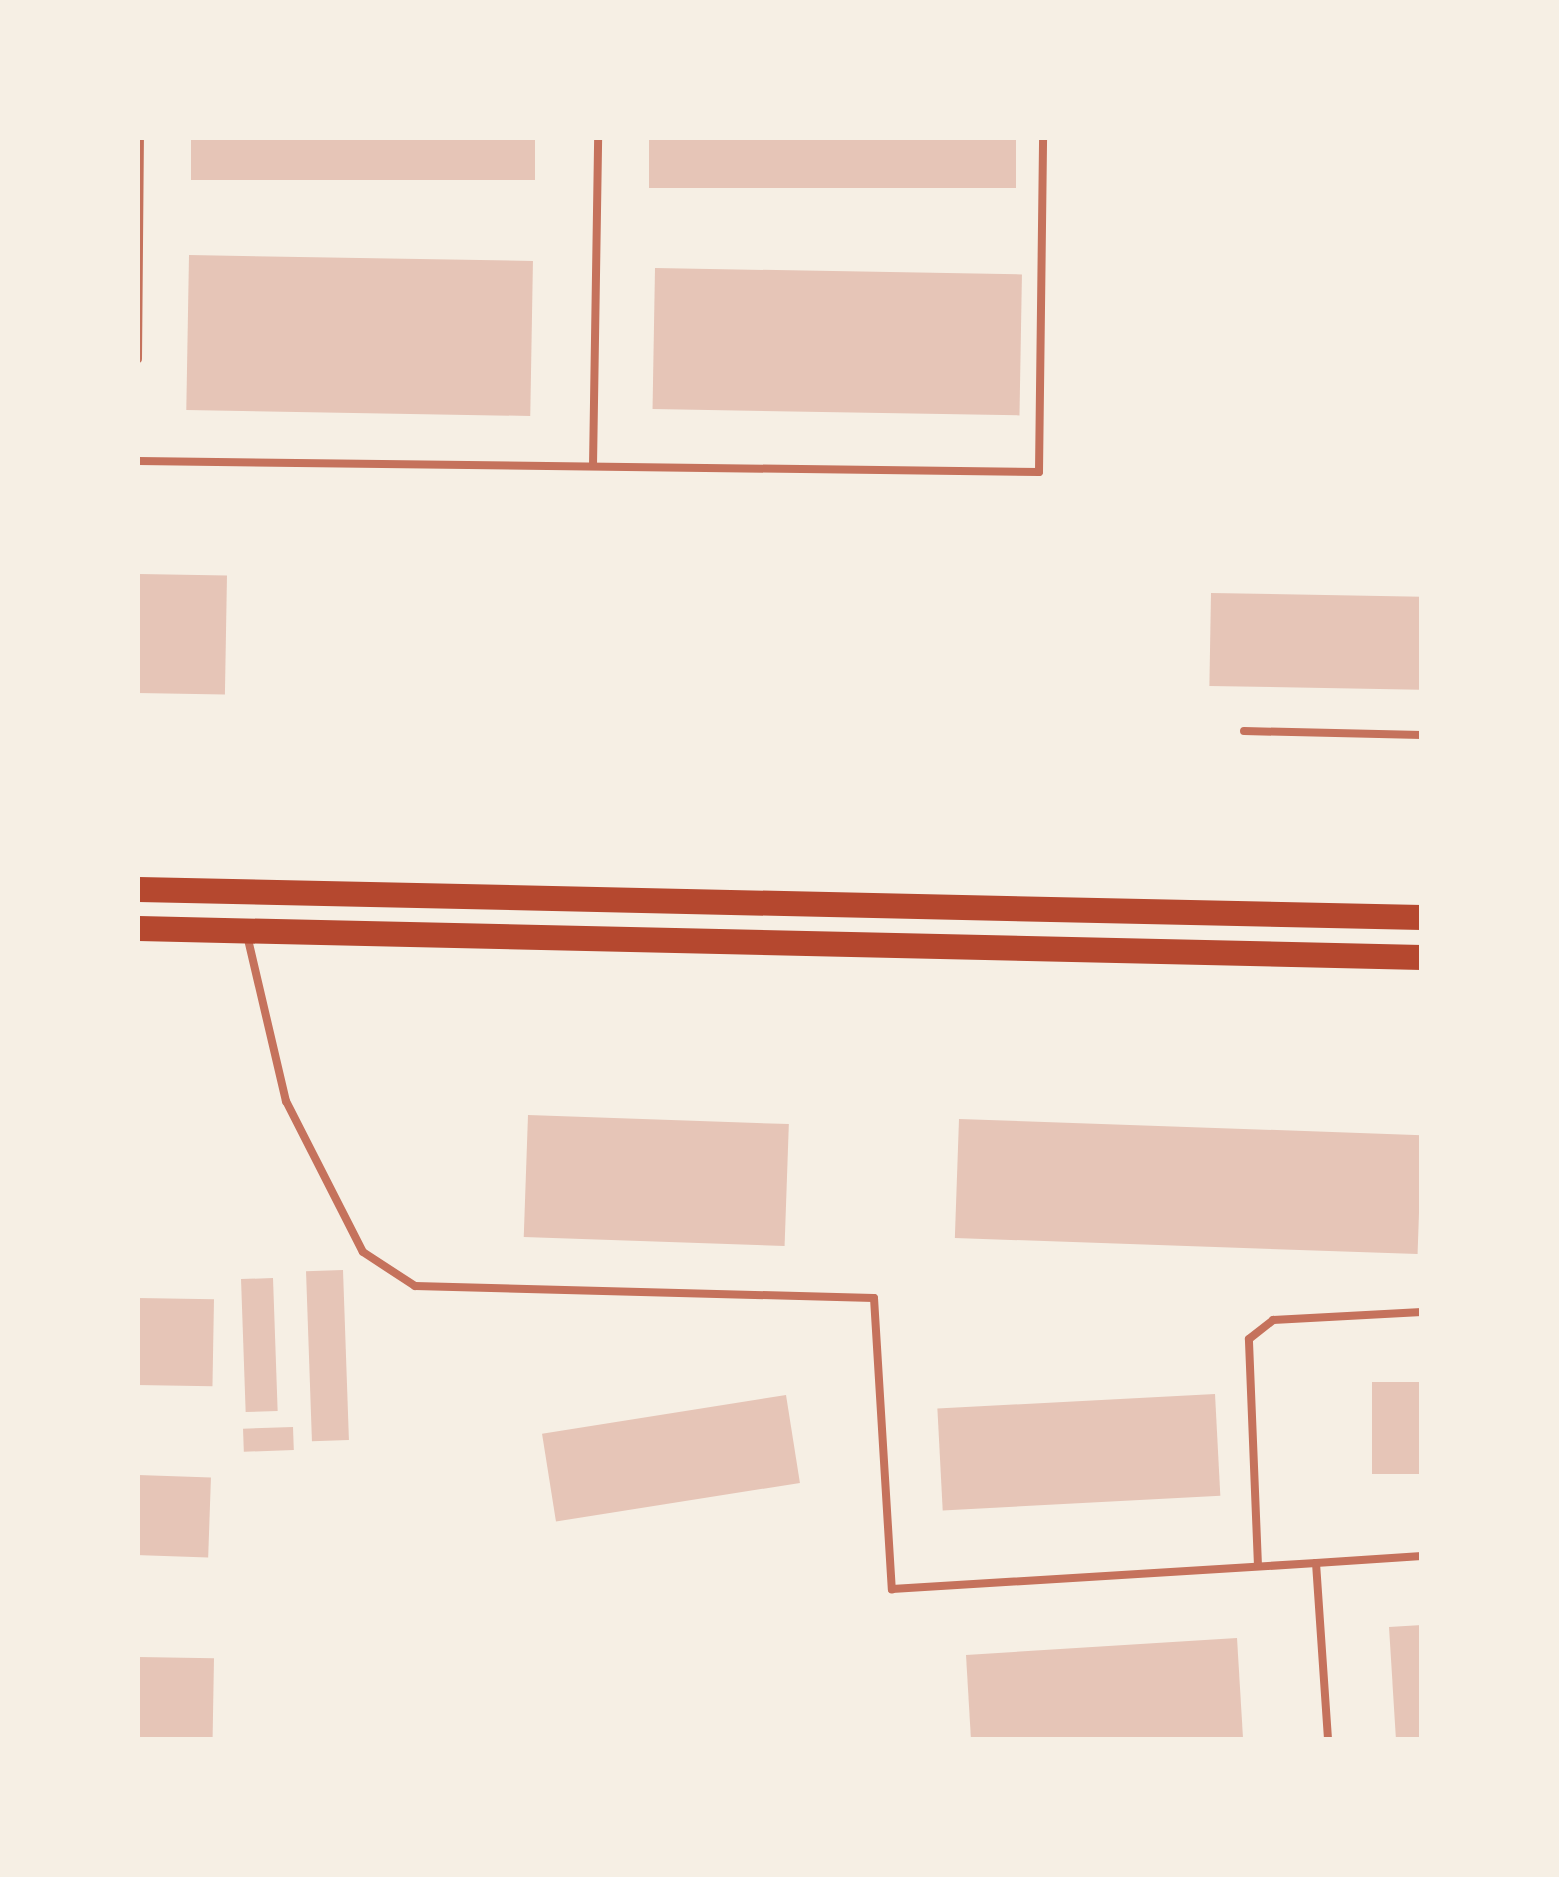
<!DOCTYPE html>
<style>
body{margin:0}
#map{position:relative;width:1559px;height:1877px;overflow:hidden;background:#f6efe4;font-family:Cabin,sans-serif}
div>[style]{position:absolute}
.building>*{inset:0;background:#e6c5b7;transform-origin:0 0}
.service>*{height:8px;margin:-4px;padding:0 4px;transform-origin:4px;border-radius:4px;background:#c5725c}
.primary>*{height:25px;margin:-12.5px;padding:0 12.5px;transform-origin:12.5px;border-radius:12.5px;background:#b5482f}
span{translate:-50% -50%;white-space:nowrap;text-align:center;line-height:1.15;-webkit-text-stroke:10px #f6efe4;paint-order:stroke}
.frame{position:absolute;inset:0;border:140px solid #f6efe4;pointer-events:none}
</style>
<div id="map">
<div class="building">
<div style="left:191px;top:138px;width:344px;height:42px"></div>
<div style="left:649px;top:138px;width:367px;height:50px"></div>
<div style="left:189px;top:255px;width:344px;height:155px;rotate:1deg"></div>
<div style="left:655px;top:268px;width:367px;height:141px;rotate:1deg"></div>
<div style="left:139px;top:574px;width:88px;height:119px;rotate:1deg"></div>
<div style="left:1211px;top:593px;width:211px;height:93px;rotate:1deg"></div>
<div style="left:528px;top:1115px;width:261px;height:122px;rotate:2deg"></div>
<div style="left:959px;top:1119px;width:463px;height:119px;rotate:2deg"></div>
<div style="left:343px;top:1270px;width:170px;height:37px;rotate:88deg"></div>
<div style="left:273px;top:1278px;width:133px;height:32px;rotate:88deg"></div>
<div style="left:138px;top:1298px;width:76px;height:87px;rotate:1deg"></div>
<div style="left:1422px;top:1382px;width:92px;height:50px;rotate:90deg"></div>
<div style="left:1215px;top:1394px;width:102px;height:278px;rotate:87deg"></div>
<div style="left:786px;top:1395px;width:89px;height:247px;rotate:81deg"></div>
<div style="left:293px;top:1427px;width:23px;height:50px;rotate:88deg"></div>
<div style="left:138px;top:1475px;width:73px;height:80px;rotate:2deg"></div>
<div style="clip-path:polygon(1422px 1625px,1422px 1740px,1396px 1740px,1389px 1627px)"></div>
<div style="clip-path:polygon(1237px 1638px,1243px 1738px,971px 1740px,966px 1655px)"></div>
<div style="left:138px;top:1657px;width:76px;height:83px;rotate:1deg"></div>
</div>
<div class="service">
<div style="left:138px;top:359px;width:221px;rotate:-89.5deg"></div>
<div style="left:138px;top:461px;width:901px;rotate:0.7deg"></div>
<div style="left:1039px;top:472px;width:334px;rotate:-89.3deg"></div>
<div style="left:593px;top:466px;width:328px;rotate:-89.1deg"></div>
<div style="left:1244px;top:731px;width:178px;rotate:1.3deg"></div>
<div style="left:247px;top:935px;width:171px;rotate:76.8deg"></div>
<div style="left:286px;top:1101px;width:169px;rotate:63deg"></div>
<div style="left:363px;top:1252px;width:62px;rotate:33.2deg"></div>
<div style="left:415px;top:1286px;width:459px;rotate:1.5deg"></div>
<div style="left:874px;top:1298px;width:292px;rotate:86.5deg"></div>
<div style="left:892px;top:1589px;width:425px;rotate:-3.5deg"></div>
<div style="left:1316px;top:1563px;width:177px;rotate:86.1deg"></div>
<div style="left:1316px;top:1563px;width:106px;rotate:-3.8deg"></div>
<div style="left:1258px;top:1566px;width:227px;rotate:-92.3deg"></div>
<div style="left:1249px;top:1339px;width:31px;rotate:-38deg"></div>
<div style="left:1273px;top:1320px;width:149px;rotate:-3.1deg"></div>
</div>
<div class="primary">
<div style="left:138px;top:889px;width:1284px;rotate:1.25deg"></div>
<div style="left:138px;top:928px;width:1284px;rotate:1.29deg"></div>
</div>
<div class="frame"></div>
</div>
